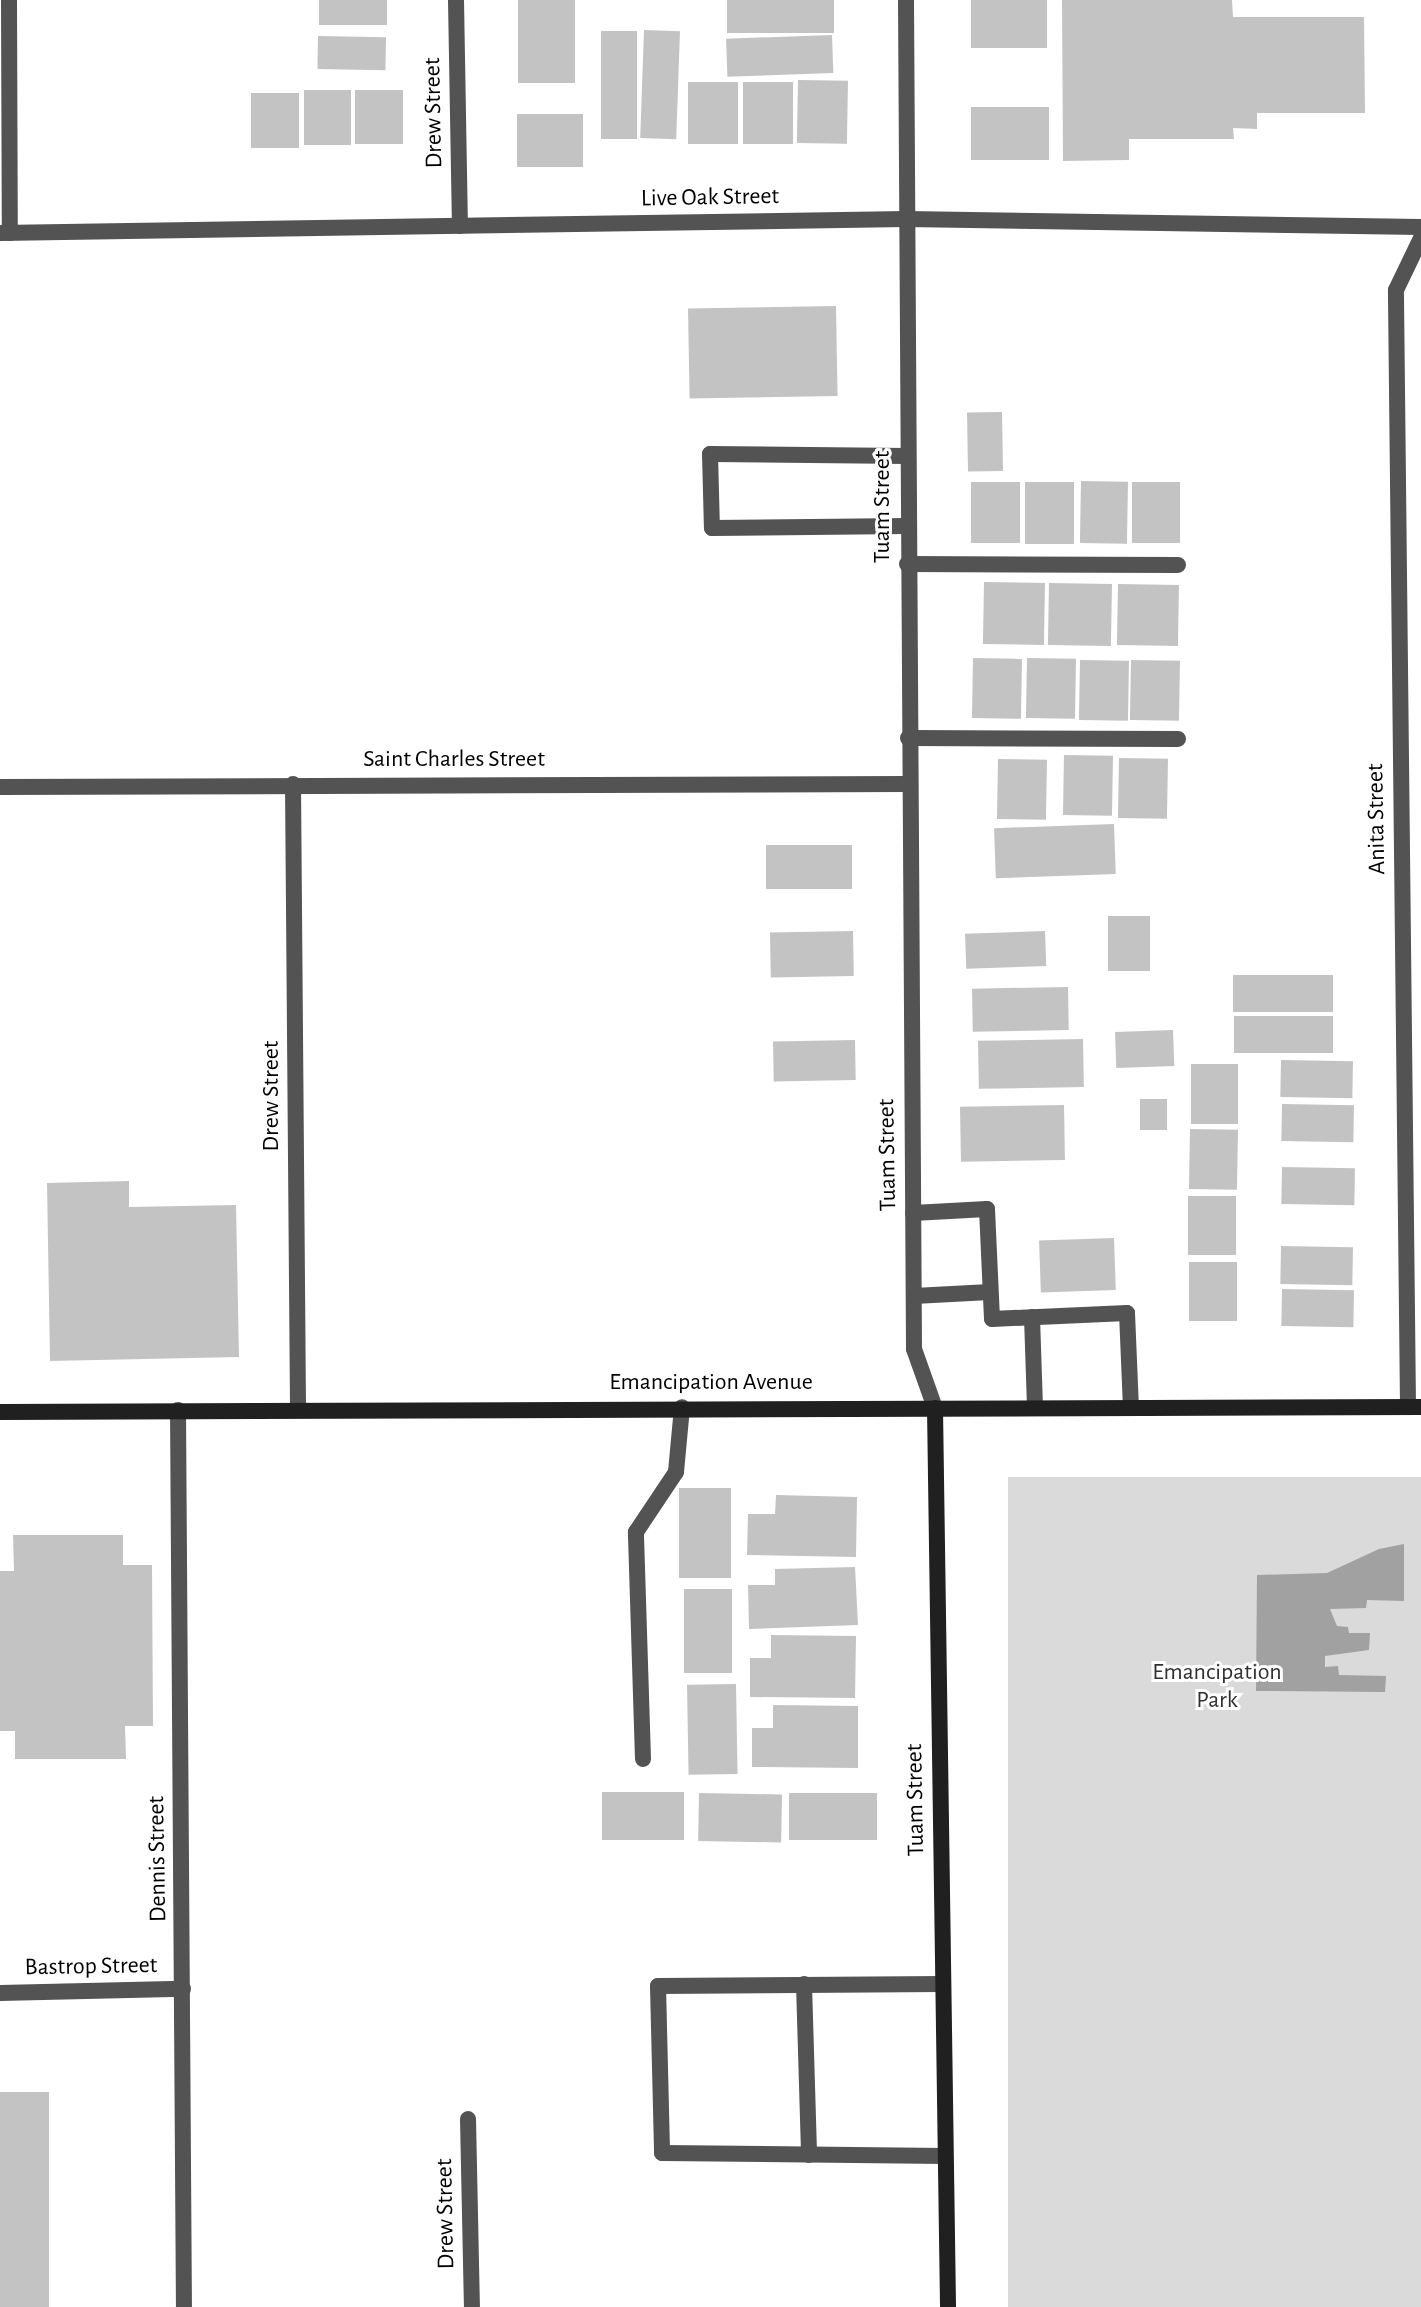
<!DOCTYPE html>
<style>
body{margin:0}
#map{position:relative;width:1421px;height:2307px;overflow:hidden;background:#fff;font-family:"Alegreya Sans",sans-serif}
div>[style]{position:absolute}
.green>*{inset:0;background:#dadada;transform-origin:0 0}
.water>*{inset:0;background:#a1a1a1}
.building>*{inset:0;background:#c3c3c3;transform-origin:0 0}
.lane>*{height:16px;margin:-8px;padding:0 8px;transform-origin:8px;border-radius:8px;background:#535353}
.street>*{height:16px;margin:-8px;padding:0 8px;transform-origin:8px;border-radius:8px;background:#535353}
.secondary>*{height:16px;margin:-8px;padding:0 8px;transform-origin:8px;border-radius:8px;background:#202020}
span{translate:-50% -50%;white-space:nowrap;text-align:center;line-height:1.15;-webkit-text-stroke:6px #fff;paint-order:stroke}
.street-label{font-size:24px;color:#000}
.park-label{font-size:24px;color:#313131}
</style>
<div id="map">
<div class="green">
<div style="left:1421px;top:1477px;width:830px;height:413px;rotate:90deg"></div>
</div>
<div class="water">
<div style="clip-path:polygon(1404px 1544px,1404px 1601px,1367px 1600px,1366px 1608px,1330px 1609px,1337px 1626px,1348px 1627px,1349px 1633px,1370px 1633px,1369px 1650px,1325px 1656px,1325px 1667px,1338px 1666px,1339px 1675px,1386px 1676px,1385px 1692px,1256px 1691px,1257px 1575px,1327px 1573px,1379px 1549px)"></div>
</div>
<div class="building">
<div style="left:319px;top:0;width:68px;height:25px"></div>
<div style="left:518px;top:0;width:57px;height:83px"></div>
<div style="left:727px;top:0;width:107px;height:33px"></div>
<div style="left:971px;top:0;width:76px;height:48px"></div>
<div style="clip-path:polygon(1062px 0,1232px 0,1233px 17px,1364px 17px,1365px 113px,1257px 113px,1257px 129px,1233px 128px,1234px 139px,1129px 139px,1129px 160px,1063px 161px)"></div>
<div style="left:644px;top:30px;width:36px;height:108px;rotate:2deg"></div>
<div style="left:601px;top:31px;width:36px;height:108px"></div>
<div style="left:832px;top:35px;width:38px;height:106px;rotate:88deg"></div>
<div style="left:318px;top:36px;width:68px;height:33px;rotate:1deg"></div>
<div style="left:798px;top:80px;width:50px;height:63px;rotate:1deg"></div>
<div style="left:688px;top:82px;width:50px;height:62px"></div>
<div style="left:743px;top:82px;width:50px;height:62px"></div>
<div style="left:304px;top:90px;width:47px;height:55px"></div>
<div style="left:355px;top:90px;width:48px;height:54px"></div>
<div style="left:251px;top:93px;width:48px;height:55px"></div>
<div style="left:971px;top:107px;width:78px;height:53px"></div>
<div style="left:583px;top:114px;width:53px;height:66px;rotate:90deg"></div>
<div style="left:836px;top:306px;width:90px;height:148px;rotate:89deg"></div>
<div style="left:1002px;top:412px;width:59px;height:35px;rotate:89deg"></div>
<div style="left:1081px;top:481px;width:47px;height:62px;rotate:1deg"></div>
<div style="left:971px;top:482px;width:49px;height:61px"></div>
<div style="left:1025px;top:482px;width:49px;height:62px"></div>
<div style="left:1132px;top:482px;width:48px;height:61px"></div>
<div style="left:984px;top:582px;width:61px;height:62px;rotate:1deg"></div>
<div style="left:1049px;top:583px;width:63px;height:62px;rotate:1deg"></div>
<div style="left:1118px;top:584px;width:61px;height:61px;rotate:1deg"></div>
<div style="left:973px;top:658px;width:49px;height:60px;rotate:1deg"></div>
<div style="left:1027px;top:658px;width:49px;height:60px;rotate:1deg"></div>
<div style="left:1080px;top:660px;width:49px;height:60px;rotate:1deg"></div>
<div style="left:1131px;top:660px;width:49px;height:60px;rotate:1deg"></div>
<div style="left:1064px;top:755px;width:49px;height:60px;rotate:1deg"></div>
<div style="left:1119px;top:758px;width:49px;height:60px;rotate:1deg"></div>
<div style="left:998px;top:759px;width:49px;height:60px;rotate:1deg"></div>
<div style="left:1114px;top:824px;width:50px;height:120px;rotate:88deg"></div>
<div style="left:852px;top:845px;width:44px;height:86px;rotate:90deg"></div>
<div style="left:1108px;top:916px;width:42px;height:55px"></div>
<div style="left:853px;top:931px;width:45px;height:83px;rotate:89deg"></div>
<div style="left:1045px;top:931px;width:35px;height:80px;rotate:88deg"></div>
<div style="left:1233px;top:975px;width:100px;height:37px"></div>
<div style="left:1068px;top:987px;width:43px;height:96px;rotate:89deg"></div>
<div style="left:1234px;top:1016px;width:99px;height:37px"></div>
<div style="left:1173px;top:1030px;width:36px;height:58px;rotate:88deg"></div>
<div style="left:1083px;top:1039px;width:48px;height:105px;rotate:89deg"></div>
<div style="left:855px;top:1040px;width:40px;height:82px;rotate:89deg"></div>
<div style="left:1281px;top:1060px;width:72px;height:37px;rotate:1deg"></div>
<div style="left:1191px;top:1064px;width:47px;height:60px"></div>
<div style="left:1140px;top:1099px;width:27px;height:31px"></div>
<div style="left:1282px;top:1104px;width:72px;height:37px;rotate:1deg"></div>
<div style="left:1064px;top:1105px;width:55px;height:104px;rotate:89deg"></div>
<div style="left:1190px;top:1129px;width:48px;height:60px;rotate:1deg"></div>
<div style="left:1282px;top:1167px;width:73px;height:37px;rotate:1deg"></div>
<div style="clip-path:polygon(129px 1181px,129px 1207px,236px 1205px,239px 1357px,50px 1361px,47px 1183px)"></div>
<div style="left:1188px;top:1196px;width:48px;height:59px"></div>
<div style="left:1114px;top:1238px;width:52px;height:75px;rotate:88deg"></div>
<div style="left:1281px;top:1246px;width:72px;height:38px;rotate:1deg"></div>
<div style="left:1189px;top:1262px;width:48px;height:59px"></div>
<div style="left:1282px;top:1289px;width:72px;height:37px;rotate:1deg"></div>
<div style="left:679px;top:1488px;width:52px;height:90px"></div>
<div style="clip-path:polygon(776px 1495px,857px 1497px,856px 1557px,747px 1555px,748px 1514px,775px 1514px)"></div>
<div style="clip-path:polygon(13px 1535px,123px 1535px,123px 1565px,152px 1565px,153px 1726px,125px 1726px,126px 1759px,15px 1759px,15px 1731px,0 1731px,0 1571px,14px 1571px)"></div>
<div style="clip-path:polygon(855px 1567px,858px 1625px,749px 1629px,748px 1585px,775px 1585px,775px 1569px)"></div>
<div style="left:684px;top:1589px;width:48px;height:84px"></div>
<div style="clip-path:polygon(771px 1635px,856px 1636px,855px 1698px,750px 1697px,750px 1658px,771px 1658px)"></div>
<div style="left:736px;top:1684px;width:90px;height:49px;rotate:89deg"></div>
<div style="clip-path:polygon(773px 1705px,858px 1706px,858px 1768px,752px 1767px,752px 1728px,773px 1728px)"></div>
<div style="left:602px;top:1792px;width:82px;height:48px"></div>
<div style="left:699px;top:1793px;width:83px;height:48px;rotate:1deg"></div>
<div style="left:877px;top:1793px;width:47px;height:88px;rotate:90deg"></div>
<div style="left:49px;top:2092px;width:215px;height:49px;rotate:90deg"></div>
</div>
<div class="lane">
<div style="left:906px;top:456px;width:196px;rotate:-179.4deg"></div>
<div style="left:710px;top:454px;width:74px;rotate:88.5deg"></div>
<div style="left:712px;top:528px;width:195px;rotate:-0.6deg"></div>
<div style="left:907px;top:564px;width:271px;rotate:0.2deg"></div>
<div style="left:908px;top:738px;width:270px;rotate:0.2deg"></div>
<div style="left:913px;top:1213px;width:74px;rotate:-3.1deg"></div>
<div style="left:987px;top:1209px;width:110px;rotate:87.4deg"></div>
<div style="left:992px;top:1319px;width:135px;rotate:-2.5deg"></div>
<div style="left:1127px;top:1313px;width:94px;rotate:87.6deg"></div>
<div style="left:914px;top:1296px;width:76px;rotate:-3deg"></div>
<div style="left:1032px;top:1317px;width:91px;rotate:88.1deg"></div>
<div style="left:643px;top:1759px;width:227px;rotate:-91.8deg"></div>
<div style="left:636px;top:1532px;width:72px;rotate:-56.3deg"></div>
<div style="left:676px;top:1472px;width:65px;rotate:-84.7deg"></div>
<div style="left:804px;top:1984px;width:171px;rotate:88.3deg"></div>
<div style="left:943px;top:1984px;width:285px;rotate:179.6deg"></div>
<div style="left:658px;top:1986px;width:167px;rotate:88.6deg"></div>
<div style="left:662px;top:2153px;width:283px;rotate:0.6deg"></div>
</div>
<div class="street">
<div style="left:9px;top:0;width:233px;rotate:89.8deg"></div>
<div style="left:456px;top:0;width:226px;rotate:89deg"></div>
<div style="left:906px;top:0;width:1349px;rotate:89.66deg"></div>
<div style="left:914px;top:1349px;width:63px;rotate:70.4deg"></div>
<div style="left:0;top:233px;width:906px;rotate:-0.89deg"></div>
<div style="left:906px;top:219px;width:515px;rotate:0.89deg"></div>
<div style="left:293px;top:784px;width:624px;rotate:89.54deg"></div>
<div style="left:0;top:787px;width:908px;rotate:-0.19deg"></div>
<div style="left:1408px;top:1406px;width:1116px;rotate:-90.62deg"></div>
<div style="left:1396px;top:290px;width:58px;rotate:-64.3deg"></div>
<div style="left:178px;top:1410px;width:897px;rotate:89.62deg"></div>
<div style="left:0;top:1993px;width:183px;rotate:-1.3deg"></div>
<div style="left:468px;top:2119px;width:188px;rotate:88.8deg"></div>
</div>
<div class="secondary">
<div style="left:935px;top:1408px;width:899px;rotate:89.17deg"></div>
<div style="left:0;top:1412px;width:1421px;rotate:-0.2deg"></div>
</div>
<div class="street-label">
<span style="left:434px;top:113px;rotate:-91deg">Drew Street</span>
<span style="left:710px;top:198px;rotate:-1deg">Live Oak Street</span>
<span style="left:883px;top:507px;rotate:-90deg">Tuam Street</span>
<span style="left:454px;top:760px">Saint Charles Street</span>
<span style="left:1377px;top:819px;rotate:-91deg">Anita Street</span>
<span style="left:272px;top:1096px;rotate:-90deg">Drew Street</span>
<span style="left:888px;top:1155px;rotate:-91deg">Tuam Street</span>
<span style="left:711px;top:1383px">Emancipation Avenue</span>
<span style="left:916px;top:1800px;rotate:-91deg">Tuam Street</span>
<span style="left:158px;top:1859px;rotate:-91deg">Dennis Street</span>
<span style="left:91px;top:1967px;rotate:-1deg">Bastrop Street</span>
<span style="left:446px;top:2214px;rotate:-91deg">Drew Street</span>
</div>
<div class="park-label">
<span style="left:1217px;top:1687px">Emancipation<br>Park</span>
</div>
</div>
